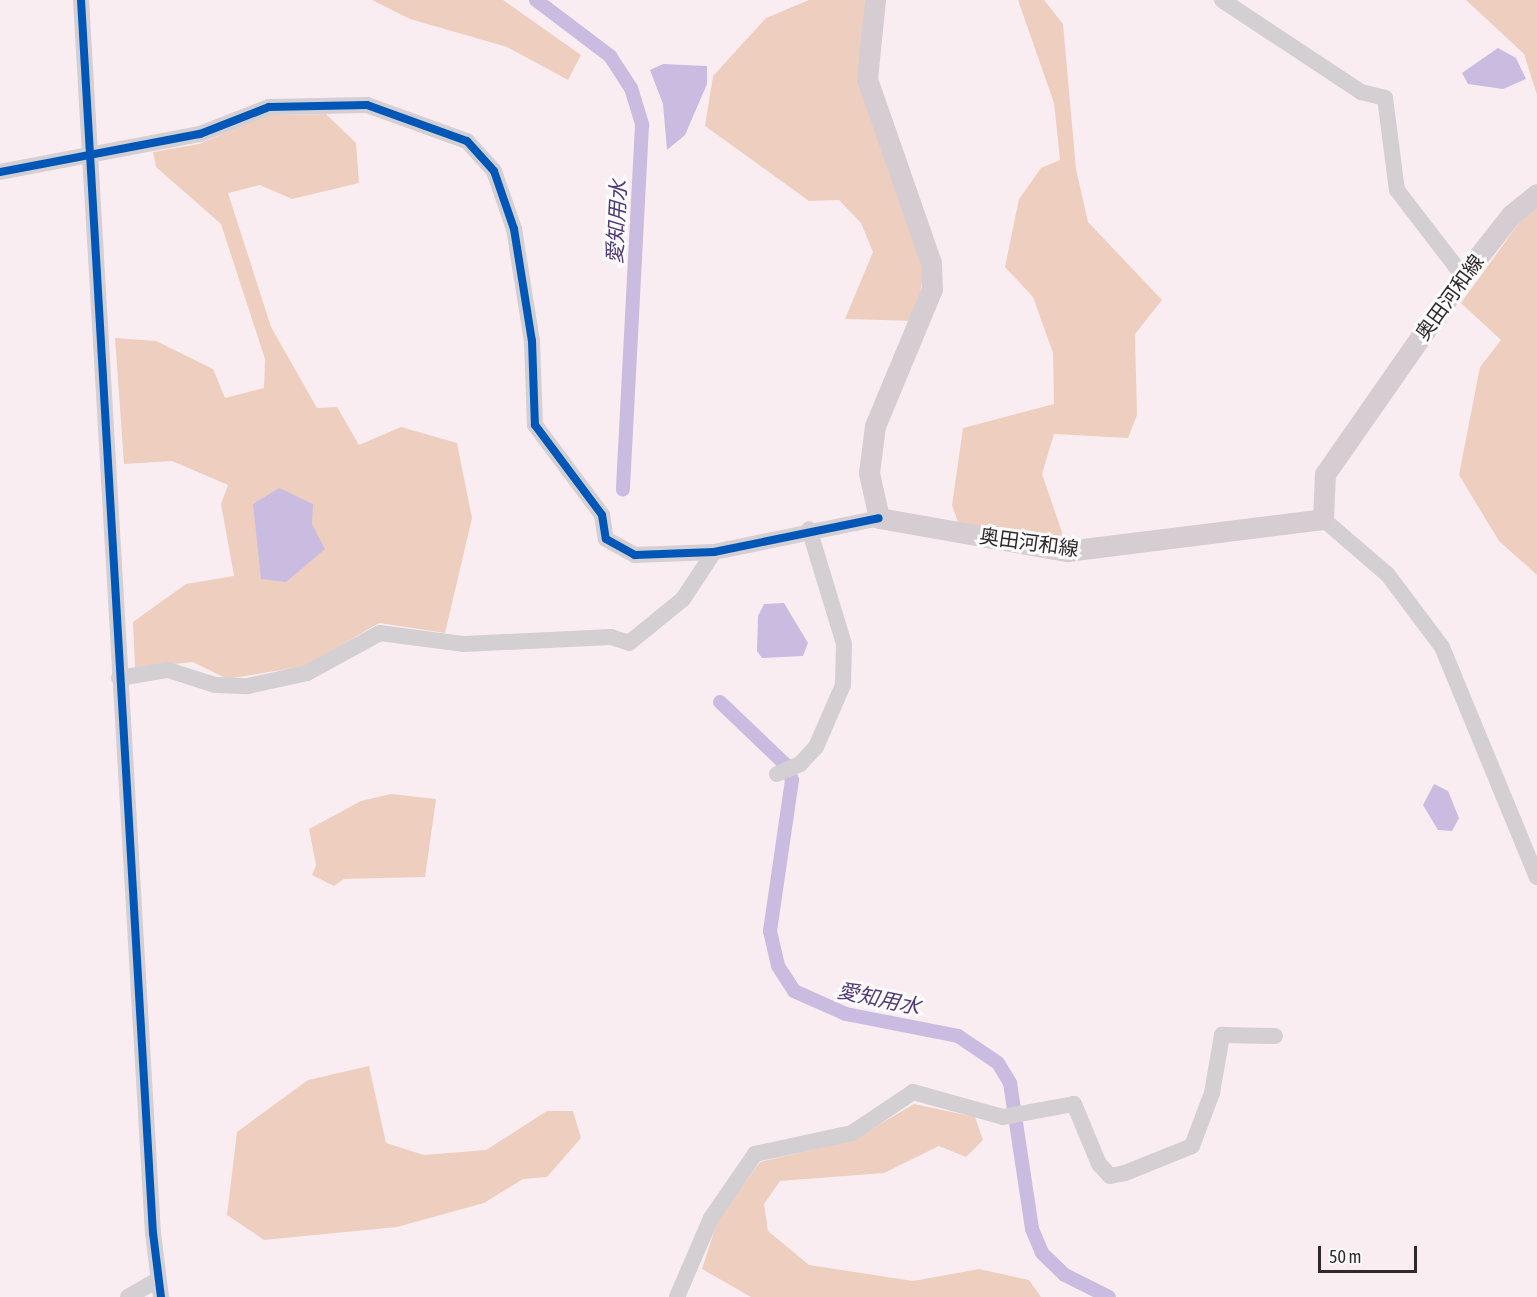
<!DOCTYPE html>
<meta charset="utf-8">
<style>
body{margin:0}
#map{position:relative;width:1537px;height:1297px;overflow:hidden;background:#faedf1;font-family:"Asap Condensed","Noto Sans JP",sans-serif}
div>[style]{position:absolute}
.green>*{inset:0;background:#eecfbf}
.water>*{inset:0;background:#cabbe0}
.canal>*{height:14px;margin:-7px;padding:0 7px;transform-origin:7px;border-radius:7px;background:#cabbe0}
.minor>*{height:16px;margin:-8px;padding:0 8px;transform-origin:8px;border-radius:8px;background:#d3cfd2}
.major>*{height:21px;margin:-10.5px;padding:0 10.5px;transform-origin:10.5px;border-radius:10.5px;background:#d6cdd3}
.cycleway>*{height:8px;margin:-4px;padding:0 4px;transform-origin:4px;border-radius:4px;background:#0057b8}
span{translate:-50% -50%;white-space:nowrap;text-align:center;line-height:1.15;-webkit-text-stroke:6px #fcfcfc;paint-order:stroke}
.street-label{font-size:20px;color:#30282b}
.water-label{font-size:21px;color:#4f3977;font-style:italic}
.scale{position:absolute;left:1318px;top:1246px;width:99px;height:27px;box-sizing:border-box;border:3px solid #30282b;border-top:0;padding-left:8px;font-size:18px;line-height:21px;white-space:nowrap;color:#30282b;-webkit-text-stroke:4px #fcfcfc;paint-order:stroke}
</style>
<div id="map">
<div class="green">
<div style="clip-path:polygon(372px 0,503px 0,581px 55px,568px 80px,507px 47px,410px 19px)"></div>
<div style="clip-path:polygon(809px 0,868px 0,860px 77px,925px 263px,916px 321px,845px 319px,873px 252px,861px 223px,839px 200px,809px 201px,705px 126px,713px 76px,766px 18px)"></div>
<div style="clip-path:polygon(1018px 0,1044px 0,1063px 24px,1076px 169px,1088px 222px,1162px 300px,1135px 334px,1137px 415px,1128px 438px,1054px 434px,1042px 474px,1065px 541px,959px 525px,952px 505px,963px 428px,1054px 404px,1053px 353px,1033px 297px,1005px 267px,1019px 199px,1041px 168px,1060px 160px,1054px 103px)"></div>
<div style="clip-path:polygon(1466px 0,1537px 0,1537px 95px,1524px 54px)"></div>
<div style="clip-path:polygon(326px 114px,356px 143px,359px 183px,292px 199px,260px 185px,228px 193px,271px 327px,317px 408px,337px 407px,359px 445px,401px 427px,457px 443px,472px 518px,445px 633px,379px 623px,306px 666px,227px 679px,193px 662px,135px 668px,133px 622px,186px 584px,234px 576px,221px 504px,228px 485px,172px 461px,124px 464px,115px 338px,156px 341px,213px 369px,225px 398px,264px 388px,265px 359px,221px 224px,156px 167px,153px 152px,199px 144px,268px 115px)"></div>
<div style="clip-path:polygon(1537px 208px,1537px 575px,1499px 541px,1459px 475px,1480px 367px,1501px 340px,1461px 303px,1519px 223px)"></div>
<div style="clip-path:polygon(391px 794px,436px 799px,425px 877px,344px 879px,334px 886px,312px 875px,316px 865px,309px 829px,361px 801px)"></div>
<div style="clip-path:polygon(369px 1066px,386px 1143px,424px 1155px,486px 1150px,547px 1111px,573px 1111px,581px 1138px,547px 1177px,523px 1179px,484px 1203px,397px 1227px,264px 1240px,227px 1215px,237px 1132px,308px 1080px)"></div>
<div style="clip-path:polygon(914px 1104px,975px 1117px,983px 1140px,966px 1157px,939px 1146px,884px 1173px,780px 1181px,764px 1204px,768px 1231px,809px 1265px,913px 1281px,979px 1269px,1029px 1280px,1041px 1297px,751px 1297px,702px 1269px,718px 1219px,760px 1162px,853px 1140px)"></div>
</div>
<div class="water">
<div style="clip-path:polygon(1498px 48px,1516px 58px,1526px 79px,1503px 89px,1468px 84px,1462px 73px)"></div>
<div style="clip-path:polygon(663px 64px,707px 66px,707px 84px,685px 135px,667px 150px,663px 104px,650px 70px)"></div>
<div style="clip-path:polygon(279px 488px,313px 504px,312px 524px,325px 549px,286px 582px,261px 579px,253px 504px)"></div>
<div style="clip-path:polygon(784px 603px,808px 643px,803px 656px,762px 658px,757px 651px,758px 616px,764px 604px)"></div>
<div style="clip-path:polygon(1434px 784px,1448px 791px,1459px 818px,1452px 831px,1438px 830px,1423px 805px)"></div>
</div>
<div class="canal">
<div style="left:536px;top:0;width:93px;rotate:37.1deg"></div>
<div style="left:610px;top:56px;width:38px;rotate:57deg"></div>
<div style="left:631px;top:88px;width:39px;rotate:73deg"></div>
<div style="left:642px;top:125px;width:365px;rotate:93deg"></div>
<div style="left:720px;top:702px;width:91px;rotate:43.7deg"></div>
<div style="left:786px;top:765px;width:16px;rotate:68deg"></div>
<div style="left:792px;top:780px;width:153px;rotate:98.3deg"></div>
<div style="left:770px;top:931px;width:36px;rotate:77deg"></div>
<div style="left:778px;top:966px;width:30px;rotate:57deg"></div>
<div style="left:794px;top:991px;width:57px;rotate:23.9deg"></div>
<div style="left:846px;top:1014px;width:114px;rotate:11.1deg"></div>
<div style="left:958px;top:1036px;width:48px;rotate:34deg"></div>
<div style="left:998px;top:1063px;width:23px;rotate:59deg"></div>
<div style="left:1010px;top:1083px;width:148px;rotate:81.4deg"></div>
<div style="left:1032px;top:1229px;width:26px;rotate:67deg"></div>
<div style="left:1042px;top:1253px;width:32px;rotate:44deg"></div>
<div style="left:1065px;top:1275px;width:49px;rotate:26.6deg"></div>
</div>
<div class="minor">
<div style="left:81px;top:0;width:1235px;rotate:86.66deg"></div>
<div style="left:153px;top:1233px;width:64px;rotate:82.9deg"></div>
<div style="left:1222px;top:0;width:167px;rotate:33.5deg"></div>
<div style="left:1361px;top:92px;width:25px;rotate:14deg"></div>
<div style="left:1385px;top:98px;width:93px;rotate:82.6deg"></div>
<div style="left:1397px;top:190px;width:108px;rotate:52.5deg"></div>
<div style="left:0;top:172px;width:204px;rotate:-10.8deg"></div>
<div style="left:200px;top:134px;width:74px;rotate:-21.4deg"></div>
<div style="left:269px;top:107px;width:98px;rotate:-1.2deg"></div>
<div style="left:367px;top:105px;width:106px;rotate:19.8deg"></div>
<div style="left:467px;top:141px;width:40px;rotate:48deg"></div>
<div style="left:494px;top:171px;width:61px;rotate:71deg"></div>
<div style="left:514px;top:229px;width:113px;rotate:80.9deg"></div>
<div style="left:532px;top:341px;width:84px;rotate:88deg"></div>
<div style="left:535px;top:425px;width:112px;rotate:53.3deg"></div>
<div style="left:602px;top:515px;width:24px;rotate:81deg"></div>
<div style="left:606px;top:539px;width:33px;rotate:29deg"></div>
<div style="left:635px;top:555px;width:79px;rotate:-2.2deg"></div>
<div style="left:714px;top:552px;width:168px;rotate:-11.6deg"></div>
<div style="left:1323px;top:519px;width:86px;rotate:40.7deg"></div>
<div style="left:1388px;top:575px;width:90px;rotate:53.1deg"></div>
<div style="left:1442px;top:647px;width:249px;rotate:67.6deg"></div>
<div style="left:119px;top:678px;width:50px;rotate:-9.3deg"></div>
<div style="left:168px;top:670px;width:49px;rotate:17.7deg"></div>
<div style="left:215px;top:685px;width:33px;rotate:2deg"></div>
<div style="left:248px;top:686px;width:60px;rotate:-12.4deg"></div>
<div style="left:307px;top:673px;width:83px;rotate:-28.7deg"></div>
<div style="left:380px;top:633px;width:85px;rotate:7.5deg"></div>
<div style="left:464px;top:644px;width:147px;rotate:-2.7deg"></div>
<div style="left:611px;top:637px;width:19px;rotate:18deg"></div>
<div style="left:629px;top:643px;width:70px;rotate:-39.2deg"></div>
<div style="left:683px;top:599px;width:56px;rotate:-56.6deg"></div>
<div style="left:777px;top:774px;width:25px;rotate:-23deg"></div>
<div style="left:800px;top:764px;width:23px;rotate:-47deg"></div>
<div style="left:816px;top:747px;width:68px;rotate:-66.5deg"></div>
<div style="left:843px;top:685px;width:41px;rotate:-88.6deg"></div>
<div style="left:844px;top:644px;width:120px;rotate:-106.9deg"></div>
<div style="left:128px;top:1297px;width:34px;rotate:-30deg"></div>
<div style="left:677px;top:1297px;width:86px;rotate:-66.7deg"></div>
<div style="left:711px;top:1218px;width:78px;rotate:-55.5deg"></div>
<div style="left:755px;top:1154px;width:99px;rotate:-12.2deg"></div>
<div style="left:852px;top:1133px;width:73px;rotate:-33.9deg"></div>
<div style="left:913px;top:1092px;width:93px;rotate:15.5deg"></div>
<div style="left:1003px;top:1117px;width:72px;rotate:-10.4deg"></div>
<div style="left:1074px;top:1104px;width:65px;rotate:67.4deg"></div>
<div style="left:1099px;top:1164px;width:16px;rotate:47deg"></div>
<div style="left:1110px;top:1176px;width:15px;rotate:-11deg"></div>
<div style="left:1125px;top:1173px;width:72px;rotate:-21.9deg"></div>
<div style="left:1192px;top:1146px;width:57px;rotate:-69.3deg"></div>
<div style="left:1212px;top:1093px;width:59px;rotate:-80.2deg"></div>
<div style="left:1222px;top:1035px;width:53px;rotate:1.1deg"></div>
</div>
<div class="major">
<div style="left:875px;top:0;width:79px;rotate:95.8deg"></div>
<div style="left:867px;top:79px;width:195px;rotate:70.8deg"></div>
<div style="left:931px;top:263px;width:26px;rotate:88deg"></div>
<div style="left:932px;top:289px;width:148px;rotate:112.6deg"></div>
<div style="left:875px;top:426px;width:47px;rotate:97.3deg"></div>
<div style="left:869px;top:473px;width:46px;rotate:77.5deg"></div>
<div style="left:879px;top:518px;width:191px;rotate:10deg"></div>
<div style="left:1067px;top:551px;width:258px;rotate:-7.1deg"></div>
<div style="left:1323px;top:519px;width:45px;rotate:-87.5deg"></div>
<div style="left:1325px;top:474px;width:241px;rotate:-55.1deg"></div>
<div style="left:1463px;top:276px;width:78px;rotate:-51.8deg"></div>
<div style="left:1511px;top:215px;width:33px;rotate:-39deg"></div>
</div>
<div class="cycleway">
<div style="left:81px;top:0;width:1235px;rotate:86.66deg"></div>
<div style="left:153px;top:1233px;width:64px;rotate:82.9deg"></div>
<div style="left:0;top:172px;width:204px;rotate:-10.8deg"></div>
<div style="left:200px;top:134px;width:74px;rotate:-21.4deg"></div>
<div style="left:269px;top:107px;width:98px;rotate:-1.2deg"></div>
<div style="left:367px;top:105px;width:106px;rotate:19.8deg"></div>
<div style="left:467px;top:141px;width:40px;rotate:48deg"></div>
<div style="left:494px;top:171px;width:61px;rotate:71deg"></div>
<div style="left:514px;top:229px;width:113px;rotate:80.9deg"></div>
<div style="left:532px;top:341px;width:84px;rotate:88deg"></div>
<div style="left:535px;top:425px;width:112px;rotate:53.3deg"></div>
<div style="left:602px;top:515px;width:24px;rotate:81deg"></div>
<div style="left:606px;top:539px;width:33px;rotate:29deg"></div>
<div style="left:635px;top:555px;width:79px;rotate:-2.2deg"></div>
<div style="left:714px;top:552px;width:168px;rotate:-11.6deg"></div>
</div>
<div class="street-label">
<span style="left:1449px;top:297px;rotate:-54deg">奥田河和線</span>
<span style="left:1029px;top:542px;rotate:8deg">奥田河和線</span>
</div>
<div class="water-label">
<span style="left:616px;top:222px;rotate:-87deg">愛知用水</span>
<span style="left:879px;top:998px;rotate:12deg">愛知用水</span>
</div>
<div class="scale">50 m</div>
</div>
